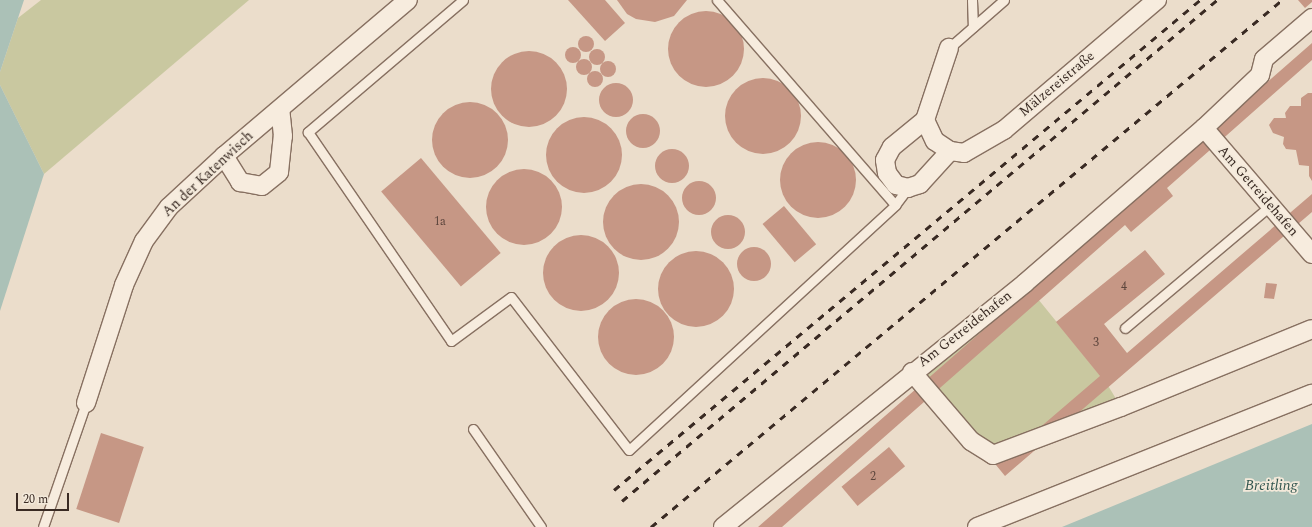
<!DOCTYPE html>
<meta charset="utf-8">
<style>
body{margin:0}
#map{position:relative;width:1312px;height:527px;overflow:hidden;background:#ebddcb;font-family:Spectral,serif}
div>[style]{position:absolute}
.green>*{inset:0;background:#c9c8a0}
.water>*{inset:0;background:#abc1b7}
.building>*{inset:0;background:#c69785;transform-origin:0 0}
.round{border-radius:50%}
.roads{filter:drop-shadow(1px 0 #877061) drop-shadow(-1px 0 #877061) drop-shadow(0 1px #877061) drop-shadow(0 -1px #877061)}
.service>*{height:9px;margin:-4.5px;padding:0 4.5px;transform-origin:4.5px;border-radius:4.5px;background:#f7ecde}
.minor>*{height:18px;margin:-9px;padding:0 9px;transform-origin:9px;border-radius:9px;background:#f7ecde}
.rail>*{height:3px;margin-top:-1.5px;transform-origin:0;background:repeating-linear-gradient(90deg,#392a23 0 7px,transparent 0 14px)}
span{translate:-50% -50%;white-space:nowrap;text-align:center;line-height:1.15;-webkit-text-stroke:3.5px #f3e9da;paint-order:stroke}
.number-label{font-size:12px;color:#5c453c}
.number-label span{-webkit-text-stroke-width:0}
.street-label{font-size:14px;color:#392a23}
.water-label{font-size:15px;color:#335750;font-style:italic}
.scale{position:absolute;left:16px;top:493px;width:53px;height:18px;box-sizing:border-box;border:2px solid #392a23;border-top:0;padding-left:5px;font-size:12px;line-height:14px;white-space:nowrap;color:#392a23;-webkit-text-stroke:3px #f3e9da;paint-order:stroke}
</style>
<div id="map">
<div class="green">
<div style="clip-path:polygon(41px 0,249px 0,44px 174px,0 85px,0 72px,18px 18px)"></div>
<div style="clip-path:polygon(1025px 283px,1107px 384px,1121px 407px,993px 455px,912px 372px)"></div>
</div>
<div class="water">
<div style="clip-path:polygon(0 0,24px 0,0 72px)"></div>
<div style="clip-path:polygon(0 85px,44px 174px,0 311px)"></div>
<div style="clip-path:polygon(1312px 424px,1312px 527px,1062px 527px)"></div>
</div>
<div class="building">
<div style="clip-path:polygon(568px 0,605px 0,625px 23px,605px 41px)"></div>
<div style="clip-path:polygon(617px 0,687px 0,674px 16px,655px 22px,636px 19px,627px 14px)"></div>
<div style="clip-path:polygon(1298px 0,1312px 0,1312px 2px,1305px 8px)"></div>
<div class="round" style="left:668px;top:11px;width:76px;height:76px"></div>
<div class="round" style="left:578px;top:36px;width:16px;height:16px"></div>
<div style="clip-path:polygon(1312px 43px,1312px 60px,1167px 188px,1173px 196px,1131px 232px,1125px 225px,782px 527px,758px 527px)"></div>
<div class="round" style="left:565px;top:47px;width:16px;height:16px"></div>
<div class="round" style="left:589px;top:49px;width:16px;height:16px"></div>
<div class="round" style="left:491px;top:51px;width:76px;height:76px"></div>
<div class="round" style="left:576px;top:59px;width:16px;height:16px"></div>
<div class="round" style="left:600px;top:61px;width:16px;height:16px"></div>
<div class="round" style="left:587px;top:71px;width:16px;height:16px"></div>
<div class="round" style="left:725px;top:78px;width:76px;height:76px"></div>
<div class="round" style="left:599px;top:83px;width:34px;height:34px"></div>
<div style="clip-path:polygon(1308px 93px,1312px 93px,1312px 181px,1309px 176px,1309px 166px,1299px 165px,1296px 150px,1286px 149px,1283px 144px,1284px 137px,1273px 133px,1269px 125px,1274px 118px,1286px 118px,1285px 113px,1290px 106px,1301px 106px,1301px 98px)"></div>
<div class="round" style="left:432px;top:102px;width:76px;height:76px"></div>
<div class="round" style="left:626px;top:114px;width:34px;height:34px"></div>
<div class="round" style="left:546px;top:117px;width:76px;height:76px"></div>
<div class="round" style="left:780px;top:142px;width:76px;height:76px"></div>
<div class="round" style="left:655px;top:149px;width:34px;height:34px"></div>
<div style="left:421px;top:158px;width:124px;height:52px;rotate:50deg"></div>
<div class="round" style="left:486px;top:169px;width:76px;height:76px"></div>
<div class="round" style="left:682px;top:181px;width:34px;height:34px"></div>
<div class="round" style="left:603px;top:184px;width:76px;height:76px"></div>
<div style="clip-path:polygon(1312px 194px,1312px 212px,1005px 476px,996px 465px,1100px 376px,1056px 322px,1145px 250px,1165px 274px,1104px 324px,1127px 353px)"></div>
<div style="left:784px;top:206px;width:50px;height:28px;rotate:50deg"></div>
<div class="round" style="left:711px;top:215px;width:34px;height:34px"></div>
<div class="round" style="left:543px;top:235px;width:76px;height:76px"></div>
<div class="round" style="left:737px;top:247px;width:34px;height:34px"></div>
<div class="round" style="left:658px;top:251px;width:76px;height:76px"></div>
<div style="clip-path:polygon(1266px 283px,1277px 284px,1274px 299px,1264px 298px)"></div>
<div class="round" style="left:598px;top:299px;width:76px;height:76px"></div>
<div style="left:101px;top:433px;width:45px;height:80px;rotate:18deg"></div>
<div style="left:889px;top:447px;width:25px;height:62px;rotate:50deg"></div>
</div>
<div class="roads">
<div class="service">
<div style="left:463px;top:0;width:204px;rotate:139.6deg"></div>
<div style="left:308px;top:132px;width:253px;rotate:55.6deg"></div>
<div style="left:451px;top:341px;width:74px;rotate:-36.3deg"></div>
<div style="left:511px;top:297px;width:193px;rotate:52.4deg"></div>
<div style="left:629px;top:450px;width:362px;rotate:-42.6deg"></div>
<div style="left:895px;top:205px;width:21px;rotate:-53deg"></div>
<div style="left:717px;top:0;width:271px;rotate:49deg"></div>
<div style="left:972px;top:0;width:27px;rotate:88deg"></div>
<div style="left:949px;top:48px;width:73px;rotate:-41.1deg"></div>
<div style="left:1125px;top:328px;width:189px;rotate:-40.1deg"></div>
<div style="left:473px;top:429px;width:119px;rotate:55.2deg"></div>
<div style="left:43px;top:527px;width:131px;rotate:-70.9deg"></div>
</div>
<div class="minor">
<div style="left:925px;top:120px;width:76px;rotate:-71.6deg"></div>
<div style="left:1204px;top:128px;width:77px;rotate:-43.4deg"></div>
<div style="left:1260px;top:75px;width:16px;rotate:-76deg"></div>
<div style="left:1264px;top:59px;width:63px;rotate:-40.5deg"></div>
<div style="left:950px;top:151px;width:45px;rotate:132.3deg"></div>
<div style="left:920px;top:184px;width:13px;rotate:162deg"></div>
<div style="left:908px;top:188px;width:12px;rotate:-166deg"></div>
<div style="left:896px;top:185px;width:15px;rotate:-127deg"></div>
<div style="left:887px;top:173px;width:13px;rotate:-99deg"></div>
<div style="left:885px;top:160px;width:15px;rotate:-62deg"></div>
<div style="left:892px;top:147px;width:43px;rotate:-39.3deg"></div>
<div style="left:925px;top:120px;width:23px;rotate:65deg"></div>
<div style="left:935px;top:141px;width:18px;rotate:34deg"></div>
<div style="left:950px;top:151px;width:14px;rotate:8deg"></div>
<div style="left:964px;top:153px;width:46px;rotate:-29.9deg"></div>
<div style="left:1004px;top:130px;width:201px;rotate:-40.4deg"></div>
<div style="left:224px;top:156px;width:31px;rotate:58deg"></div>
<div style="left:240px;top:182px;width:22px;rotate:10deg"></div>
<div style="left:262px;top:186px;width:22px;rotate:-39deg"></div>
<div style="left:279px;top:172px;width:36px;rotate:-84deg"></div>
<div style="left:283px;top:136px;width:27px;rotate:-96deg"></div>
<div style="left:912px;top:372px;width:91px;rotate:49.5deg"></div>
<div style="left:971px;top:441px;width:26px;rotate:32deg"></div>
<div style="left:993px;top:455px;width:137px;rotate:-20.6deg"></div>
<div style="left:1121px;top:407px;width:206px;rotate:-22.2deg"></div>
<div style="left:86px;top:403px;width:124px;rotate:-72.1deg"></div>
<div style="left:124px;top:285px;width:48px;rotate:-65.6deg"></div>
<div style="left:144px;top:241px;width:42px;rotate:-53.7deg"></div>
<div style="left:169px;top:207px;width:75px;rotate:-42.8deg"></div>
<div style="left:224px;top:156px;width:241px;rotate:-40.3deg"></div>
<div style="left:723px;top:527px;width:388px;rotate:-38.9deg"></div>
<div style="left:1025px;top:283px;width:237px;rotate:-40.9deg"></div>
<div style="left:1204px;top:128px;width:166px;rotate:49.4deg"></div>
<div style="left:977px;top:527px;width:360px;rotate:-21.7deg"></div>
</div>
</div>
<div class="rail">
<div style="left:614px;top:490px;width:764px;rotate:-39.9deg"></div>
<div style="left:622px;top:501px;width:778px;rotate:-40.1deg"></div>
<div style="left:651px;top:527px;width:822px;rotate:-39.87deg"></div>
</div>
<div class="number-label">
<span style="left:440px;top:222px">1a</span>
<span style="left:1124px;top:287px">4</span>
<span style="left:1096px;top:343px">3</span>
<span style="left:873px;top:477px">2</span>
</div>
<div class="street-label">
<span style="left:1057px;top:84px;rotate:-40deg">Mälzereistraße</span>
<span style="left:208px;top:174px;rotate:-43deg">An der Katenwisch</span>
<span style="left:1258px;top:191px;rotate:49deg">Am Getreidehafen</span>
<span style="left:965px;top:329px;rotate:-38deg">Am Getreidehafen</span>
</div>
<div class="water-label">
<span style="left:1271px;top:486px">Breitling</span>
</div>
<div class="scale">20 m</div>
</div>
